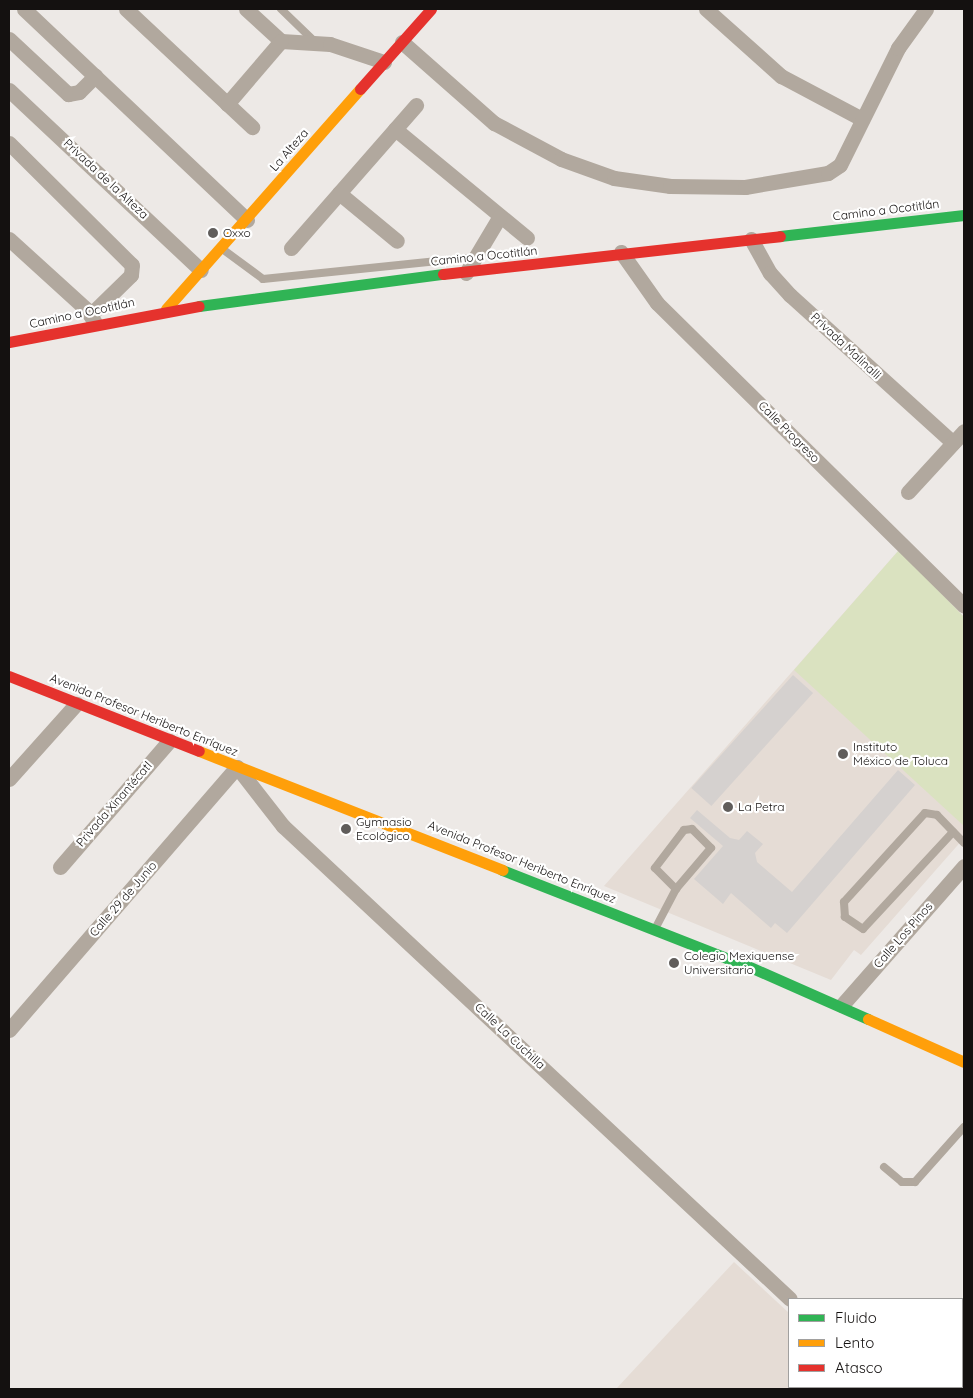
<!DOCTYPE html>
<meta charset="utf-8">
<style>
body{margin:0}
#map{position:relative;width:973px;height:1398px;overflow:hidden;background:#ede9e6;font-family:Quicksand,sans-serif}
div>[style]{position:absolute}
.built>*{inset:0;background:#e5dcd5}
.green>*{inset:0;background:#dae2c0}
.building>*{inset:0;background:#d5d1cf;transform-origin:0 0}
.lane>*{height:8px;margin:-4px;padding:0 4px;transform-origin:4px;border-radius:4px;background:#b1a89e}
.street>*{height:15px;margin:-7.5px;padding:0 7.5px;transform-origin:7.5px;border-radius:7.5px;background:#b1a89e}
.fast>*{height:11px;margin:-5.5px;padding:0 5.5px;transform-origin:5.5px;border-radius:5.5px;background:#30b455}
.slow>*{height:11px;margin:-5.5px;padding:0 5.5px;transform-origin:5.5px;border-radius:5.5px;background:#ff9f0a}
.jam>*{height:11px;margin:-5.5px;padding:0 5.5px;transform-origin:5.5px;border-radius:5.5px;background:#e5322d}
.dots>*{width:14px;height:14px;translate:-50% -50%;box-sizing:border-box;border:2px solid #fff;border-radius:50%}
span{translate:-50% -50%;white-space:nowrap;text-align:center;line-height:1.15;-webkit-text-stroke:4.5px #fff;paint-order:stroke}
.street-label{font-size:12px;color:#141110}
.poi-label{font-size:12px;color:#141110}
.left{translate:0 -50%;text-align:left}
.frame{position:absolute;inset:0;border:10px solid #141110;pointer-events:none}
.legend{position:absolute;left:788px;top:1298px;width:175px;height:90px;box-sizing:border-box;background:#fff;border:1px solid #a1a09f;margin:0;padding:6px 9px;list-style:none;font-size:15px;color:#141110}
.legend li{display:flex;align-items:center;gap:10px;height:25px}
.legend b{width:25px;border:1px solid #a1a09f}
</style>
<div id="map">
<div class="built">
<div style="clip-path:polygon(899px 550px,964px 617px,964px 838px,861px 955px,854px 950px,831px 980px,604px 886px)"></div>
<div style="clip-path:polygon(734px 1262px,789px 1313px,789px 1387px,872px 1389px,616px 1389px)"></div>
</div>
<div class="green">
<div style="clip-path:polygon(899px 550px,964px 617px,964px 826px,794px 670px)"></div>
</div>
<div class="building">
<div style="left:793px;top:675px;width:27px;height:152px;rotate:42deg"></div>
<div style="clip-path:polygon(898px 770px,915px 785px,787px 933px,775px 923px,771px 928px,731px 893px,723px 904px,694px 879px,723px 846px,690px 818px,697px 810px,730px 838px,739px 840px,747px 831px,763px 844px,755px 853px,757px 862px,792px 892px)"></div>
</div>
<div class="lane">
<div style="left:281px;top:9px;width:47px;rotate:44.1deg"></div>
<div style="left:221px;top:248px;width:52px;rotate:36.4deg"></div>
<div style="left:263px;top:279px;width:215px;rotate:-5.9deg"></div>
<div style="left:953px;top:832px;width:132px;rotate:132.9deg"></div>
<div style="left:863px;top:929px;width:22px;rotate:-146deg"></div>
<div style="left:845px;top:917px;width:15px;rotate:-94deg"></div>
<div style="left:844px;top:902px;width:120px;rotate:-47.7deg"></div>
<div style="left:925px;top:813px;width:12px;rotate:9deg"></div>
<div style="left:937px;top:815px;width:39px;rotate:46deg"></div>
<div style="left:655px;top:929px;width:45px;rotate:-62.3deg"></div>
<div style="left:676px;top:889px;width:54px;rotate:-49.5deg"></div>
<div style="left:711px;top:848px;width:27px;rotate:-135deg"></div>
<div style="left:692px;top:829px;width:8px;rotate:173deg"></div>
<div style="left:684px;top:830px;width:48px;rotate:127.3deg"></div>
<div style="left:655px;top:868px;width:30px;rotate:45deg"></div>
<div style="left:884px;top:1167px;width:23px;rotate:40deg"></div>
<div style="left:902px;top:1182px;width:13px"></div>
<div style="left:915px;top:1182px;width:74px;rotate:-48.3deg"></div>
</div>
<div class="street">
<div style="left:24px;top:9px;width:307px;rotate:43.4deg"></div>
<div style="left:126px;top:9px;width:173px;rotate:43.1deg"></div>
<div style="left:246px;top:9px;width:47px;rotate:42.4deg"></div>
<div style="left:281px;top:41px;width:49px;rotate:3.5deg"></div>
<div style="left:330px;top:44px;width:57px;rotate:18.4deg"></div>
<div style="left:706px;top:9px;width:101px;rotate:41.8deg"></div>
<div style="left:781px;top:76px;width:92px;rotate:28deg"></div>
<div style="left:9px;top:39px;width:81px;rotate:43deg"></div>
<div style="left:68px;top:94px;width:11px;rotate:-10deg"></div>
<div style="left:79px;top:92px;width:23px;rotate:-45deg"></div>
<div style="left:402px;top:42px;width:123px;rotate:41.4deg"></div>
<div style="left:494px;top:123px;width:76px;rotate:28.2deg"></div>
<div style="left:561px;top:159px;width:56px;rotate:19.7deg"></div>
<div style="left:614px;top:178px;width:57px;rotate:8.1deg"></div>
<div style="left:670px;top:186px;width:75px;rotate:0.8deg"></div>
<div style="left:745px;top:187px;width:84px;rotate:-9.6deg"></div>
<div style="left:828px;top:173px;width:14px;rotate:-34deg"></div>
<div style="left:840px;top:165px;width:131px;rotate:-63.6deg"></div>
<div style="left:898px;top:48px;width:48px;rotate:-54.3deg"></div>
<div style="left:9px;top:90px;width:263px;rotate:43.2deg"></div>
<div style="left:227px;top:104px;width:83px;rotate:-49.4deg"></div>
<div style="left:395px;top:129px;width:171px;rotate:39.5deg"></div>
<div style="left:9px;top:143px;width:173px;rotate:44.8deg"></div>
<div style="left:132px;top:265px;width:10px;rotate:96deg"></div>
<div style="left:131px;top:275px;width:57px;rotate:135.7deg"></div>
<div style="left:339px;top:193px;width:75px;rotate:39.6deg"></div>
<div style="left:9px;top:239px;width:105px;rotate:42.3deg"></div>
<div style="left:87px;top:310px;width:15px;rotate:58deg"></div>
<div style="left:751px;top:239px;width:39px;rotate:61deg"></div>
<div style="left:770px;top:273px;width:30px;rotate:48deg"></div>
<div style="left:790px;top:295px;width:220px;rotate:42.2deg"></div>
<div style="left:291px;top:248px;width:190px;rotate:-48.8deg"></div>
<div style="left:621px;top:252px;width:62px;rotate:54.8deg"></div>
<div style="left:657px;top:303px;width:431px;rotate:44.6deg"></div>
<div style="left:466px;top:273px;width:66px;rotate:-59.2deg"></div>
<div style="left:908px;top:492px;width:83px;rotate:-47.4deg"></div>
<div style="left:9px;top:779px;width:101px;rotate:-48.2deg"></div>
<div style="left:60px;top:867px;width:167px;rotate:-49.1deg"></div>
<div style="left:842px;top:1005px;width:185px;rotate:-48.7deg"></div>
<div style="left:9px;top:1030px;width:348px;rotate:-49.1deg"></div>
<div style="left:237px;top:767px;width:75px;rotate:52.1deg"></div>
<div style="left:283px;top:826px;width:693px;rotate:43.01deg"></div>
<div style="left:962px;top:1349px;width:3px;rotate:-45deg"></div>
<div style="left:880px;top:1387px;width:4px;rotate:34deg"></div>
<div style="left:923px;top:1389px;width:3px;rotate:-45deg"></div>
</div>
<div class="fast">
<div style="left:780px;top:236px;width:185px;rotate:-6.5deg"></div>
<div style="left:199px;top:306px;width:246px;rotate:-7.5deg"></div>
<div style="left:502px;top:870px;width:266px;rotate:21.4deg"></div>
<div style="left:750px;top:967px;width:129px;rotate:23.8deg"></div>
</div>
<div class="slow">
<div style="left:166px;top:309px;width:293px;rotate:-48.6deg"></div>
<div style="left:199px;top:751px;width:326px;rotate:21.4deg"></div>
<div style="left:868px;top:1019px;width:105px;rotate:24.1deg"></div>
</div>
<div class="jam">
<div style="left:360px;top:89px;width:107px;rotate:-48.4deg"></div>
<div style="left:443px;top:274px;width:339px;rotate:-6.4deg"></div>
<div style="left:9px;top:342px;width:193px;rotate:-10.7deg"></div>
<div style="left:9px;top:676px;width:204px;rotate:21.5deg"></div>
</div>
<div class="dots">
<div style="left:213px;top:233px;background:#605d5b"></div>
<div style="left:843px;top:754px;background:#605d5b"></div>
<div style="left:728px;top:807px;background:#605d5b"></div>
<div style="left:346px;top:829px;background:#605d5b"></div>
<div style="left:674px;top:963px;background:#605d5b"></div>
</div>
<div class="street-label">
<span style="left:289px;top:150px;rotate:-49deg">La Alteza</span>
<span style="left:106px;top:179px;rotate:43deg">Privada de la Alteza</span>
<span style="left:886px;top:210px;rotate:-7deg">Camino a Ocotitlán</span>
<span style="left:484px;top:256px;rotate:-6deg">Camino a Ocotitlán</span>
<span style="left:82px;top:313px;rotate:-12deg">Camino a Ocotitlán</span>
<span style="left:846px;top:346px;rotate:43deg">Privada Malinalli</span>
<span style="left:789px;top:432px;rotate:45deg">Calle Progreso</span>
<span style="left:144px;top:715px;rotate:22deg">Avenida Profesor Heriberto Enríquez</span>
<span style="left:114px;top:804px;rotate:-49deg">Privada Xinantécatl</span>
<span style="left:522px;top:862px;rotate:22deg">Avenida Profesor Heriberto Enríquez</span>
<span style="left:123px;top:899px;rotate:-49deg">Calle 29 de Junio</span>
<span style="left:903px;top:935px;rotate:-49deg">Calle Los Pinos</span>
<span style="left:510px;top:1036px;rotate:43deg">Calle La Cuchilla</span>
</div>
<div class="poi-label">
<span class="left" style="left:223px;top:233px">Oxxo</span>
<span class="left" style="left:853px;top:754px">Instituto<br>México de Toluca</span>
<span class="left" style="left:738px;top:807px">La Petra</span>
<span class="left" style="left:356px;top:829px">Gymnasio<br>Ecológico</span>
<span class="left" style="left:684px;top:963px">Colegio Mexiquense<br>Universitario</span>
</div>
<div class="frame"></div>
<ul class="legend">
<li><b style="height:6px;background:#30b455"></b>Fluido</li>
<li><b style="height:6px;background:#ff9f0a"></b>Lento</li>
<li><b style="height:6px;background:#e5322d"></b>Atasco</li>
</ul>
</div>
